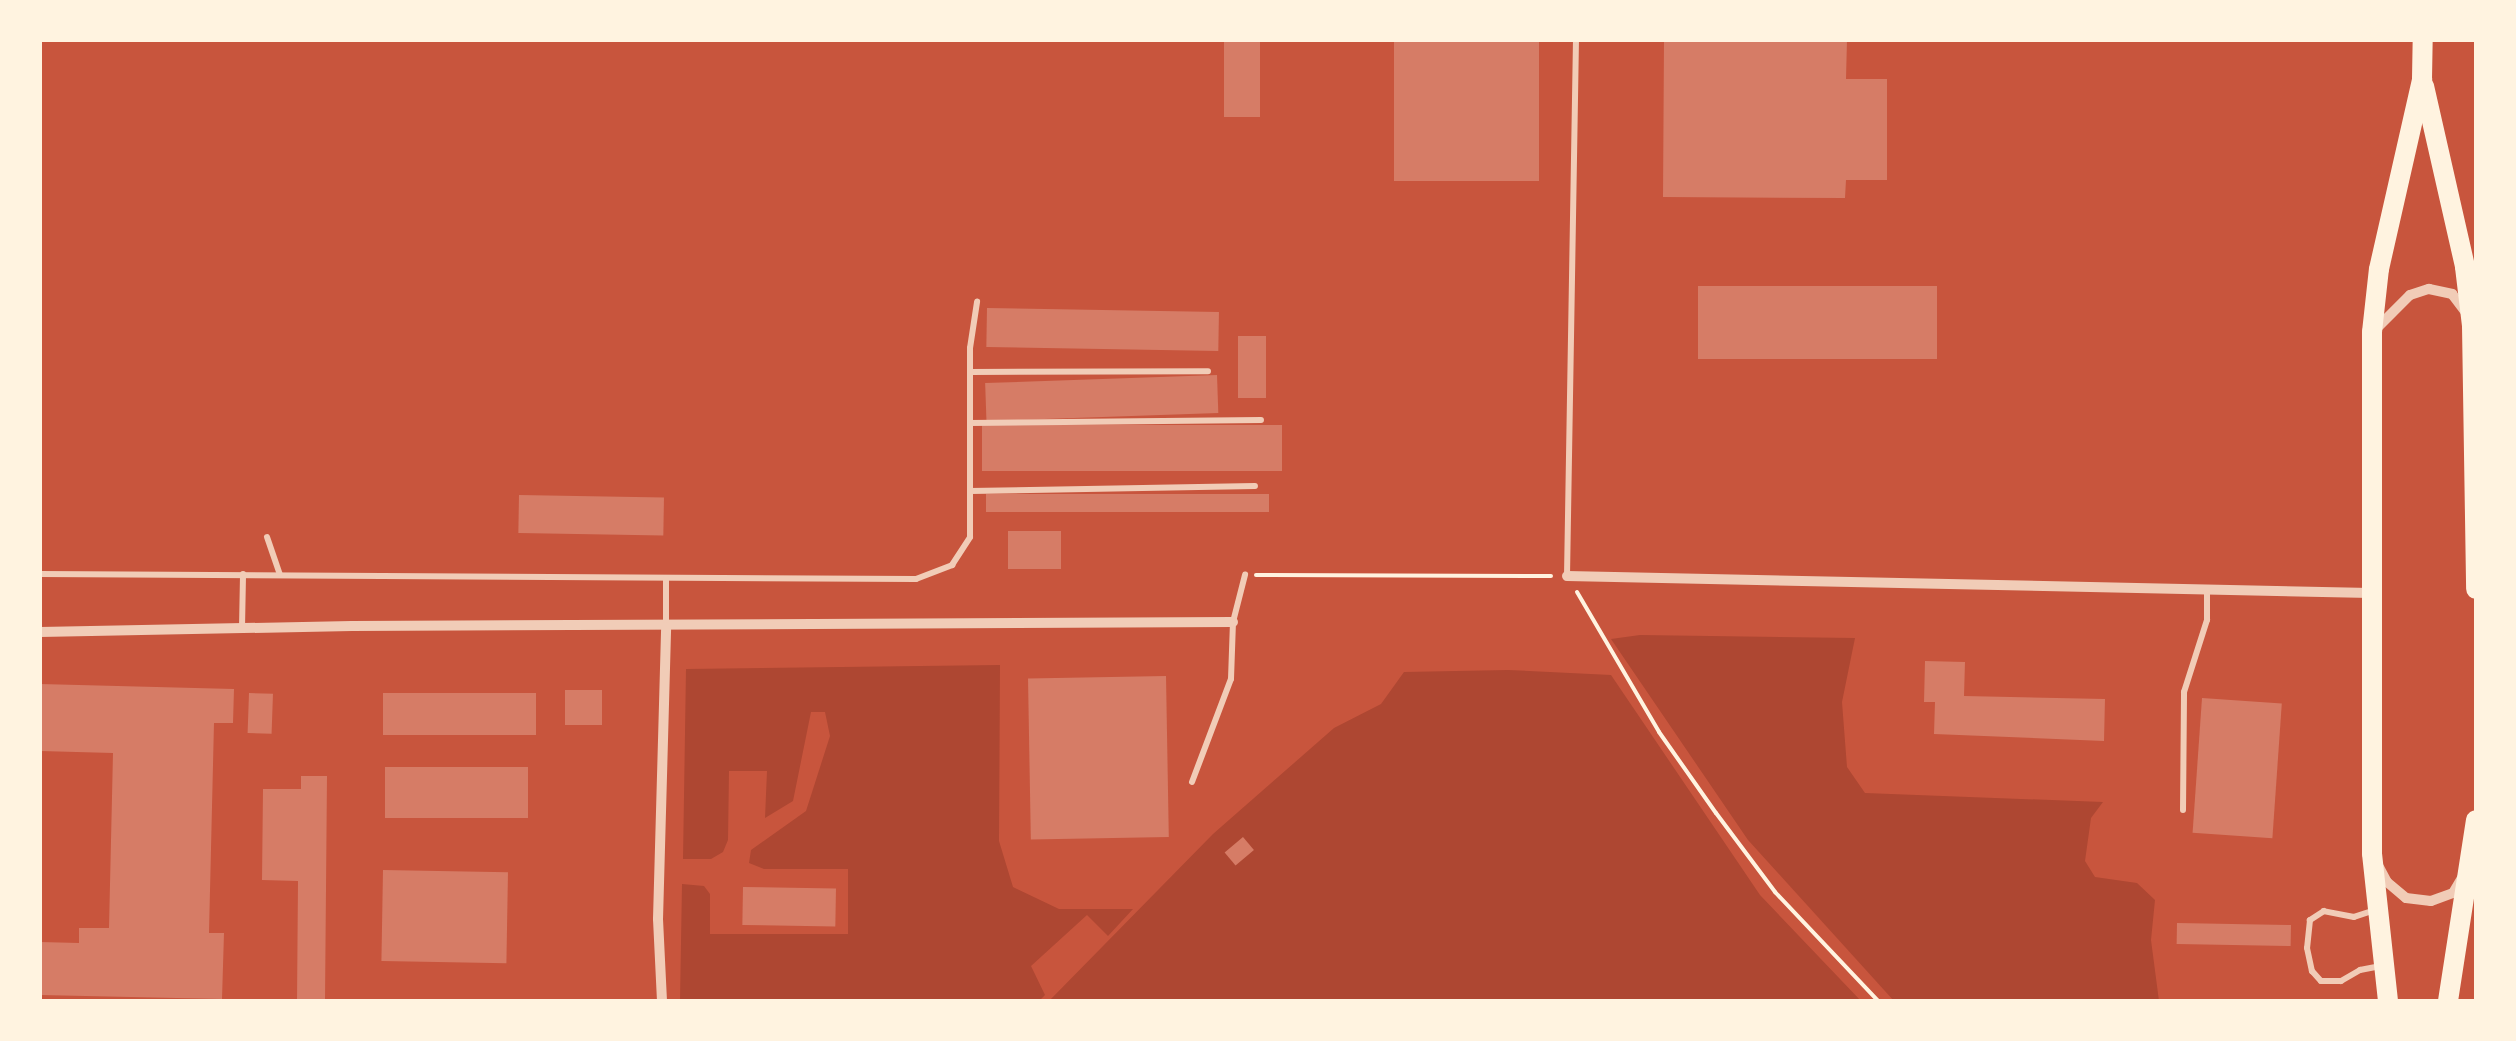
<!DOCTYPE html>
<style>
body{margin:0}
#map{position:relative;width:2516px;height:1041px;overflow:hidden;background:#c8553d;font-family:"Work Sans",sans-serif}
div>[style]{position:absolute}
.green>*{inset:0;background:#ae4732}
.building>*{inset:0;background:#d67c66;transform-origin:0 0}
.path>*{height:4px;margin:-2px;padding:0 2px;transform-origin:2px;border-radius:2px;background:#fff3e0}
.service>*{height:6px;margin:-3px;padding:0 3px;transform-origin:3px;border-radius:3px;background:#f1ccb7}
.minor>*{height:10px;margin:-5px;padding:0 5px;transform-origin:5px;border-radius:5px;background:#f1ccb7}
.trunk>*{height:20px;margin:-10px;padding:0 10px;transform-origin:10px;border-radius:10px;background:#fff3e0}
span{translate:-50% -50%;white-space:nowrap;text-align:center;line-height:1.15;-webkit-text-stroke:8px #fff3e0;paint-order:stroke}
.frame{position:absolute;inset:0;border:42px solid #fff3e0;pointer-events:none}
</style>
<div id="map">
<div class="green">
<div style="clip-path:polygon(1640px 635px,1855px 638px,1842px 702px,1847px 767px,1865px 793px,2103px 802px,2091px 818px,2085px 861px,2095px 877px,2137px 883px,2155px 900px,2151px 940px,2159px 1001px,1894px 1001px,1748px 840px,1611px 639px)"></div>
<div style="clip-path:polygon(1000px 665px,999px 841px,1013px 887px,1059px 909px,1133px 909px,1108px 936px,1087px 915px,1031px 966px,1045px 995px,1039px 1001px,680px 1001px,682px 884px,704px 886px,710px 894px,710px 934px,848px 934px,848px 869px,764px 869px,749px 863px,751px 850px,806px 811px,830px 736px,825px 712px,811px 712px,793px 801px,765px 818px,767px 771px,729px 771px,728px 840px,723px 852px,711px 859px,683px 859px,686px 669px)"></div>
<div style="clip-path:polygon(1508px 670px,1611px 675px,1760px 895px,1861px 1001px,1049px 1001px,1213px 834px,1334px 728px,1381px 704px,1404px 672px)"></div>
</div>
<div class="building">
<div style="left:1224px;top:40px;width:36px;height:77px"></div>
<div style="left:1394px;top:40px;width:145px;height:141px"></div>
<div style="clip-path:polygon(1664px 40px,1847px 40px,1846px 79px,1887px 79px,1887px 180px,1846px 180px,1845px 198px,1663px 197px)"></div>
<div style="left:1937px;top:286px;width:73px;height:239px;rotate:90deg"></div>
<div style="left:987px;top:308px;width:232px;height:39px;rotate:1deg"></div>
<div style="left:1238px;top:336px;width:28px;height:62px"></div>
<div style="left:1217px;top:375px;width:38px;height:232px;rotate:88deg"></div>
<div style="left:1282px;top:425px;width:46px;height:300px;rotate:90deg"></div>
<div style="left:1269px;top:494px;width:18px;height:283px;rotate:90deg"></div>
<div style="left:519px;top:495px;width:145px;height:38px;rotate:1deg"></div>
<div style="left:1008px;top:531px;width:53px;height:38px"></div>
<div style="clip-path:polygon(1925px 661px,1965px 662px,1964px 696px,2105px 699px,2104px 741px,1934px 734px,1935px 702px,1924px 702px)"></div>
<div style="left:1166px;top:676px;width:161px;height:138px;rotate:89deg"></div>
<div style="clip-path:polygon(40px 684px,234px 689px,233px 723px,214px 723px,209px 933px,224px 933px,222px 999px,40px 995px,40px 942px,79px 943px,79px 928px,109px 928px,113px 753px,40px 751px)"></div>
<div style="left:565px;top:690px;width:37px;height:35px"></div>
<div style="left:249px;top:693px;width:24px;height:40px;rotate:2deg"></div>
<div style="left:383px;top:693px;width:153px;height:42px"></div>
<div style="left:2202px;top:698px;width:80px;height:135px;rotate:4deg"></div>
<div style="left:385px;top:767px;width:143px;height:51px"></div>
<div style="clip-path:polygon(301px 776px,327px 776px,325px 1001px,297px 1001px,298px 881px,262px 880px,263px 789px,301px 789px)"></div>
<div style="left:1243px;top:837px;width:17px;height:24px;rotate:50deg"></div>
<div style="left:383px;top:870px;width:125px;height:91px;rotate:1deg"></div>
<div style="left:743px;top:887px;width:93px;height:38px;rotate:1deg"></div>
<div style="left:2177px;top:923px;width:114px;height:21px;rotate:1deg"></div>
</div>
<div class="path">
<div style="left:1256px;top:575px;width:295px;rotate:0.2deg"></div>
<div style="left:1577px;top:592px;width:162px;rotate:59.6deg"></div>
<div style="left:1659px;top:732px;width:99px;rotate:54.9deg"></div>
<div style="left:1716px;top:813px;width:99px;rotate:53.2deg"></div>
<div style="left:1775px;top:892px;width:150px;rotate:46.6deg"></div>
</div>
<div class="service">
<div style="left:970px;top:372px;width:238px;rotate:-0.2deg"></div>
<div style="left:970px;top:423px;width:291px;rotate:-0.6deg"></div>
<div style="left:970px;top:491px;width:285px;rotate:-1deg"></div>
<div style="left:267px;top:537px;width:39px;rotate:71deg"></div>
<div style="left:40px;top:574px;width:876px;rotate:0.33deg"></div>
<div style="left:916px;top:579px;width:39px;rotate:-21deg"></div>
<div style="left:952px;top:565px;width:33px;rotate:-57deg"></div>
<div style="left:970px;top:537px;width:189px;rotate:-90deg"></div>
<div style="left:970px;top:348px;width:47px;rotate:-81.3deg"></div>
<div style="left:1567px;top:576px;width:536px;rotate:-89.04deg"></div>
<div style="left:666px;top:626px;width:47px;rotate:-90deg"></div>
<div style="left:242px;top:628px;width:54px;rotate:-88.9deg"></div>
<div style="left:1192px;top:782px;width:110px;rotate:-69.3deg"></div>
<div style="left:1231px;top:679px;width:57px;rotate:-88deg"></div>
<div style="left:1233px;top:622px;width:49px;rotate:-75.7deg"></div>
<div style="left:2183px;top:810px;width:118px;rotate:-89.5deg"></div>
<div style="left:2184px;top:692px;width:76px;rotate:-72.3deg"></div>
<div style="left:2207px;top:620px;width:29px;rotate:-90deg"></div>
<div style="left:2375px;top:910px;width:22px;rotate:162deg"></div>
<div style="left:2354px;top:917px;width:31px;rotate:-169deg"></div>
<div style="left:2324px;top:911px;width:17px;rotate:147deg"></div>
<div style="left:2310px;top:920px;width:28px;rotate:96deg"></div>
<div style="left:2307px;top:948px;width:24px;rotate:78deg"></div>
<div style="left:2312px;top:971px;width:13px;rotate:48deg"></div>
<div style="left:2321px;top:981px;width:20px"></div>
<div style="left:2341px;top:981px;width:22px;rotate:-30deg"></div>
<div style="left:2360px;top:970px;width:21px;rotate:-11deg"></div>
</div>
<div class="minor">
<div style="left:2376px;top:329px;width:48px;rotate:-45deg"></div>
<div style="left:2410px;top:295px;width:20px;rotate:-18deg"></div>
<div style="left:2429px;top:289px;width:24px;rotate:12deg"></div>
<div style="left:2452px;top:294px;width:21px;rotate:53deg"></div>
<div style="left:1567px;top:576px;width:804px;rotate:1.21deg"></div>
<div style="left:40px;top:632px;width:312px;rotate:-1.1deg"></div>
<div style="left:352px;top:626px;width:881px;rotate:-0.26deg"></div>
<div style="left:2379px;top:867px;width:17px;rotate:62deg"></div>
<div style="left:2387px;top:882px;width:25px;rotate:40deg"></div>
<div style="left:2406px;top:898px;width:25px;rotate:7deg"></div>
<div style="left:2431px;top:901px;width:23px;rotate:-20deg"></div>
<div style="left:2453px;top:893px;width:17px;rotate:-59deg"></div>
<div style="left:662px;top:1001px;width:82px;rotate:-92.8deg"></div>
<div style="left:658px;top:919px;width:292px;rotate:-88.4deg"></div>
</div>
<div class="trunk">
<div style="left:2424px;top:86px;width:186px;rotate:77.2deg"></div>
<div style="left:2465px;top:267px;width:59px;rotate:83.2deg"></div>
<div style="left:2472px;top:326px;width:263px;rotate:89.1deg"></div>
<div style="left:2388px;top:1001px;width:149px;rotate:-96.2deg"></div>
<div style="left:2372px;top:853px;width:521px;rotate:-90deg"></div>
<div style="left:2372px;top:332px;width:63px;rotate:-83.7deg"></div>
<div style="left:2379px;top:269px;width:195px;rotate:-77.2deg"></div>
<div style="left:2422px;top:79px;width:39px;rotate:-89deg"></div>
<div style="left:2448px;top:1001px;width:183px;rotate:-81.2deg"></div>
</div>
<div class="frame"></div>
</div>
